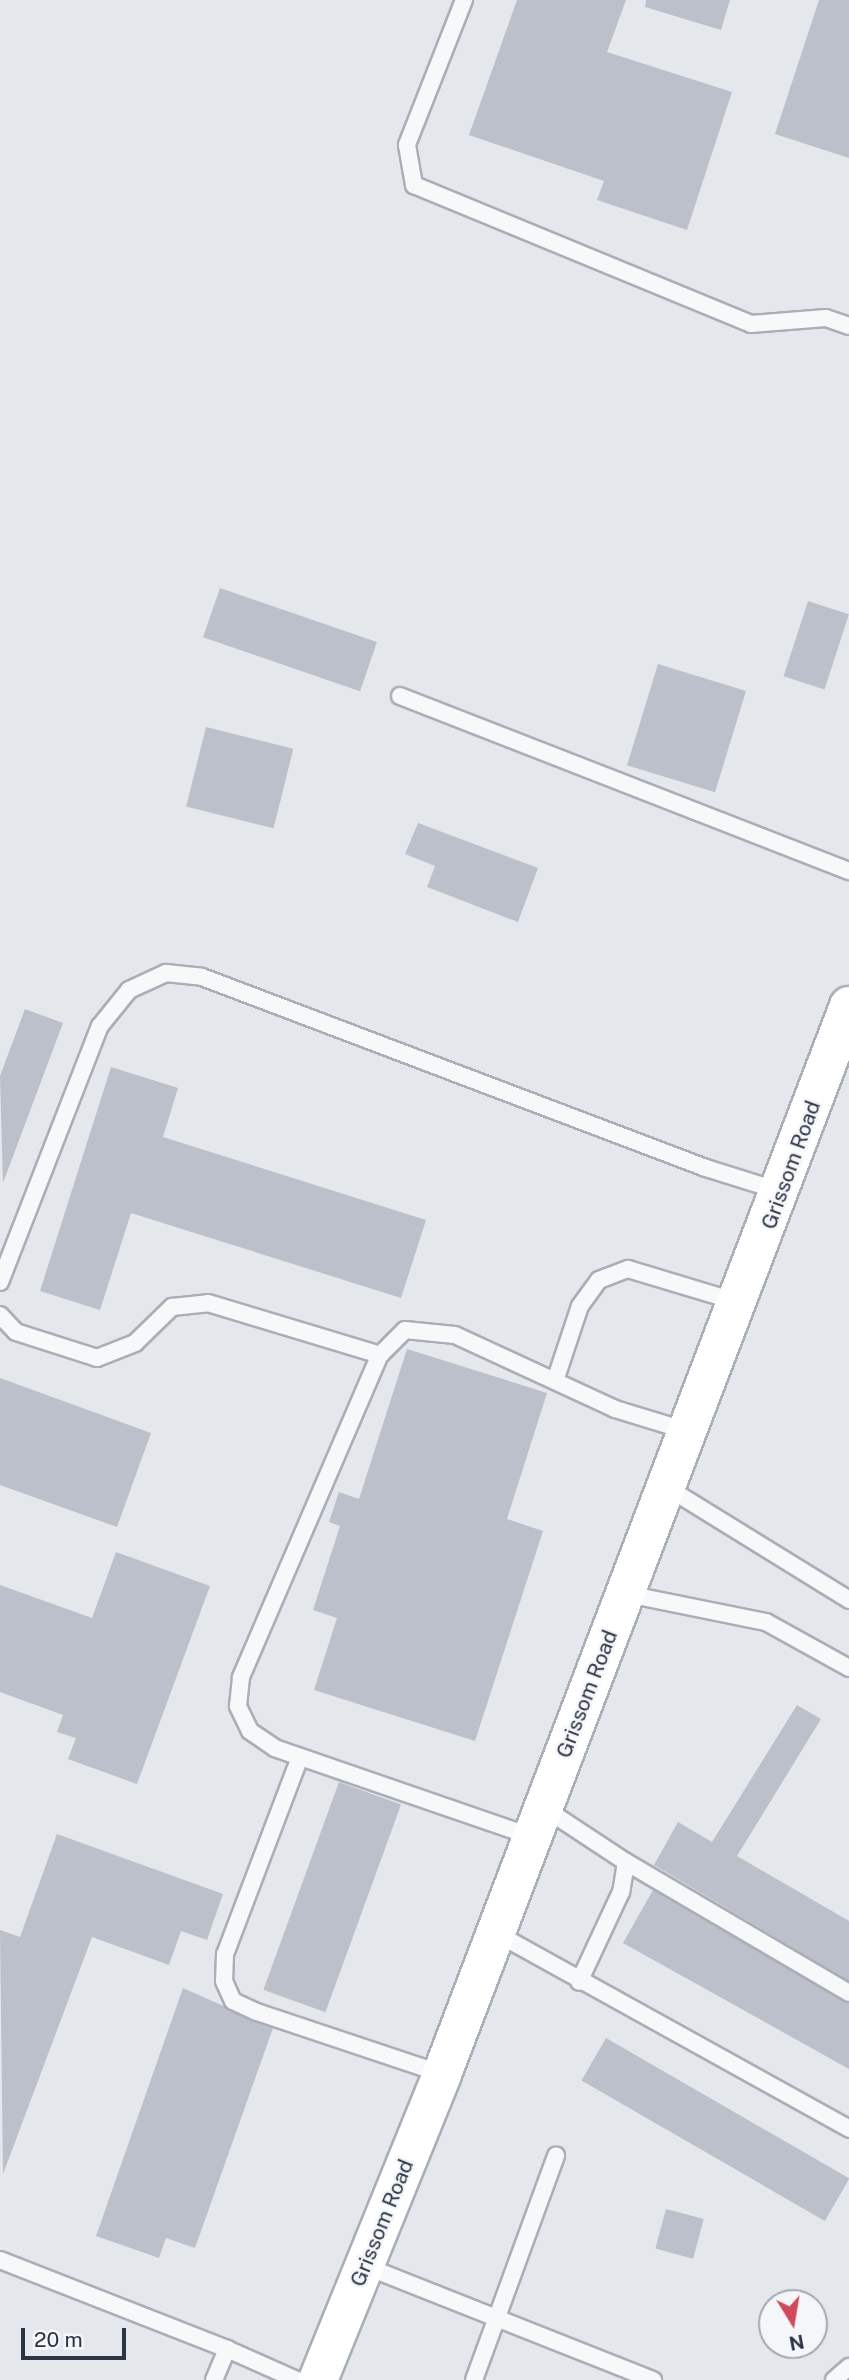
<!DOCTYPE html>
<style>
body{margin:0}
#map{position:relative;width:849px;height:2380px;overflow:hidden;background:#e4e7ec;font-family:"Public Sans",sans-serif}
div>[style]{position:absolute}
.building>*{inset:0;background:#bbc0ca;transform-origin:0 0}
.roads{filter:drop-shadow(2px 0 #a9aeb7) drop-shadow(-2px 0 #a9aeb7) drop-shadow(0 2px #a9aeb7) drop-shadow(0 -2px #a9aeb7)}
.lane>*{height:16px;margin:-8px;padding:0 8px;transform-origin:8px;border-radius:8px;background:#f7f8fa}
.primary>*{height:38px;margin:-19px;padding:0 19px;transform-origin:19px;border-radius:19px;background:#fff}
span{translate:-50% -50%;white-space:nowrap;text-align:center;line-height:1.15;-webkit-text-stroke:5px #f4f6f9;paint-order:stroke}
.street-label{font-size:21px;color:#2b3445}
.north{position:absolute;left:758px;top:2289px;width:70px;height:70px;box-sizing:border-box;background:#f4f6f9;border:2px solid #a4a8b1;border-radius:50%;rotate:169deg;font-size:19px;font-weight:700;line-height:28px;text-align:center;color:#2b3445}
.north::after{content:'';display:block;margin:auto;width:24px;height:32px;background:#d1495b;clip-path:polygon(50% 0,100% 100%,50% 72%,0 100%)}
.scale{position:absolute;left:21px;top:2328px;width:105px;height:32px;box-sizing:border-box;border:4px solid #2b3445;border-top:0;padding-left:9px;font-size:21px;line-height:24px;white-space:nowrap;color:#2b3445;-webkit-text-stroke:5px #f4f6f9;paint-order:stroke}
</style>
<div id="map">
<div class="building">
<div style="clip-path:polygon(517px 0,626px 0,607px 52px,732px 92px,687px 230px,597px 200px,604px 181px,469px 135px)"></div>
<div style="clip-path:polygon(646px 0,730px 0,721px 30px,645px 7px)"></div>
<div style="clip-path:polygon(819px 0,849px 0,849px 158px,775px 134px)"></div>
<div style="left:220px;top:588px;width:166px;height:52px;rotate:19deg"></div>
<div style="left:808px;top:601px;width:43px;height:79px;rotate:18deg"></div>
<div style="left:658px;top:664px;width:92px;height:106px;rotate:17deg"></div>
<div style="left:206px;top:727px;width:90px;height:82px;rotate:14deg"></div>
<div style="clip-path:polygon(418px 823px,538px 868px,518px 922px,427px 887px,435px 866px,405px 854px)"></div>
<div style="clip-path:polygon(25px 1009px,63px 1023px,3px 1183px,0 1076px)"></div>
<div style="clip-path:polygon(111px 1067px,178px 1088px,163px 1137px,426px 1220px,401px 1298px,131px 1213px,100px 1310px,40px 1291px)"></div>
<div style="clip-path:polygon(407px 1349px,547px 1393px,507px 1519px,543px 1531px,475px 1741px,314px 1690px,337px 1618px,313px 1610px,340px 1526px,329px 1522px,339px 1492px,359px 1499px)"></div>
<div style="clip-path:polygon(0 1378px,151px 1433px,117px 1527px,0 1485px)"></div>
<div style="clip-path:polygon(116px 1552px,210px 1586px,137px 1784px,68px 1759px,76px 1738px,57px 1732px,63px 1715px,0 1692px,0 1585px,92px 1618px)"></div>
<div style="clip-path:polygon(797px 1705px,821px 1719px,737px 1856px,849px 1921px,849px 1981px,654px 1865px,678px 1822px,712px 1842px)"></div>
<div style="left:339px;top:1782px;width:66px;height:221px;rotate:20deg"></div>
<div style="clip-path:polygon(57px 1834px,223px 1894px,207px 1940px,181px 1931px,169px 1965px,92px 1937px,3px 2174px,0 1930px,20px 1937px)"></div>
<div style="clip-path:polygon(653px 1890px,849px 2003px,849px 2069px,623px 1943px)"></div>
<div style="clip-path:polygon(183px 1988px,273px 2028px,195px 2248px,166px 2238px,159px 2258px,96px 2236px)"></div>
<div style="left:606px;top:2038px;width:281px;height:49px;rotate:30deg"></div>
<div style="left:666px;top:2209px;width:39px;height:41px;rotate:15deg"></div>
</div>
<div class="roads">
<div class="lane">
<div style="left:464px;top:0;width:156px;rotate:111.5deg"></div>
<div style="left:407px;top:145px;width:41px;rotate:80.1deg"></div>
<div style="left:414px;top:185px;width:365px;rotate:22.4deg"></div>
<div style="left:751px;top:324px;width:75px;rotate:-4.6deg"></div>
<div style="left:826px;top:318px;width:24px;rotate:19deg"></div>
<div style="left:400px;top:696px;width:482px;rotate:21.3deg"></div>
<div style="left:0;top:1282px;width:275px;rotate:-68.7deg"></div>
<div style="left:100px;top:1026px;width:46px;rotate:-51.1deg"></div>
<div style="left:129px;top:990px;width:41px;rotate:-24.7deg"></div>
<div style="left:166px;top:973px;width:36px;rotate:6deg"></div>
<div style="left:202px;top:977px;width:539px;rotate:20.76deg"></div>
<div style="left:706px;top:1168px;width:77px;rotate:17.3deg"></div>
<div style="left:0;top:1315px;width:23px;rotate:47deg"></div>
<div style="left:16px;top:1332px;width:85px;rotate:17.8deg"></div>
<div style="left:97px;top:1358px;width:41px;rotate:-21.5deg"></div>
<div style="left:135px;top:1343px;width:52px;rotate:-44.2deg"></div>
<div style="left:172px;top:1307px;width:36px;rotate:-6deg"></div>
<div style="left:208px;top:1303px;width:180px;rotate:16.8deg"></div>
<div style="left:555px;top:1381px;width:79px;rotate:-71.6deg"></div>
<div style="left:580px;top:1306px;width:32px;rotate:-54deg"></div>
<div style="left:599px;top:1280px;width:31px;rotate:-21deg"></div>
<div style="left:628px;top:1269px;width:114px;rotate:16.8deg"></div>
<div style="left:668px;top:1488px;width:213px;rotate:31.7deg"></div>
<div style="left:627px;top:1594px;width:142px;rotate:11.4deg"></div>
<div style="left:766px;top:1622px;width:95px;rotate:29deg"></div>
<div style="left:300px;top:1757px;width:211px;rotate:110.8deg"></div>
<div style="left:225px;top:1954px;width:27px;rotate:92deg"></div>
<div style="left:224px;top:1981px;width:22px;rotate:66deg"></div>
<div style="left:233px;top:2001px;width:26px;rotate:25deg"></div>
<div style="left:257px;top:2012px;width:195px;rotate:18.5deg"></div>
<div style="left:544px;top:1808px;width:98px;rotate:33.4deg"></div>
<div style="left:626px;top:1862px;width:30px;rotate:99deg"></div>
<div style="left:621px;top:1892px;width:99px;rotate:115deg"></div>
<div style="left:533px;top:1837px;width:273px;rotate:-161deg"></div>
<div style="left:275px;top:1748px;width:30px;rotate:-146deg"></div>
<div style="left:250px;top:1731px;width:28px;rotate:-116deg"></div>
<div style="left:238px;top:1706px;width:29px;rotate:-84deg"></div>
<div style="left:241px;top:1677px;width:351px;rotate:-66.7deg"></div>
<div style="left:380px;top:1355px;width:35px;rotate:-45deg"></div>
<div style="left:405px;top:1330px;width:50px;rotate:5.7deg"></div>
<div style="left:455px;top:1335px;width:176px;rotate:24.8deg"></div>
<div style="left:615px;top:1409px;width:75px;rotate:17deg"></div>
<div style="left:626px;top:1862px;width:259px;rotate:30.4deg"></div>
<div style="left:496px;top:1933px;width:404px;rotate:29deg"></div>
<div style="left:0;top:2260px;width:244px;rotate:21.4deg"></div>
<div style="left:365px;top:2266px;width:310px;rotate:21.6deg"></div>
<div style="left:214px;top:2380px;width:34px;rotate:-67deg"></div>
<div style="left:227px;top:2349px;width:77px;rotate:23.9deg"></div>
<div style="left:474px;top:2380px;width:239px;rotate:-69.9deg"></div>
<div style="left:834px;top:2380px;width:20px;rotate:-41deg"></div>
</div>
<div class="primary">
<div style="left:318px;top:2380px;width:330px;rotate:-67.9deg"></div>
<div style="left:442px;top:2074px;width:1143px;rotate:-69.14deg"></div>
</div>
</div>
<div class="street-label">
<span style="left:791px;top:1165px;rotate:-70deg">Grissom Road</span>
<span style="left:587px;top:1694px;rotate:-69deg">Grissom Road</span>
<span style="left:382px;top:2223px;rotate:-68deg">Grissom Road</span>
</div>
<div class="north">N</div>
<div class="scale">20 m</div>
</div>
